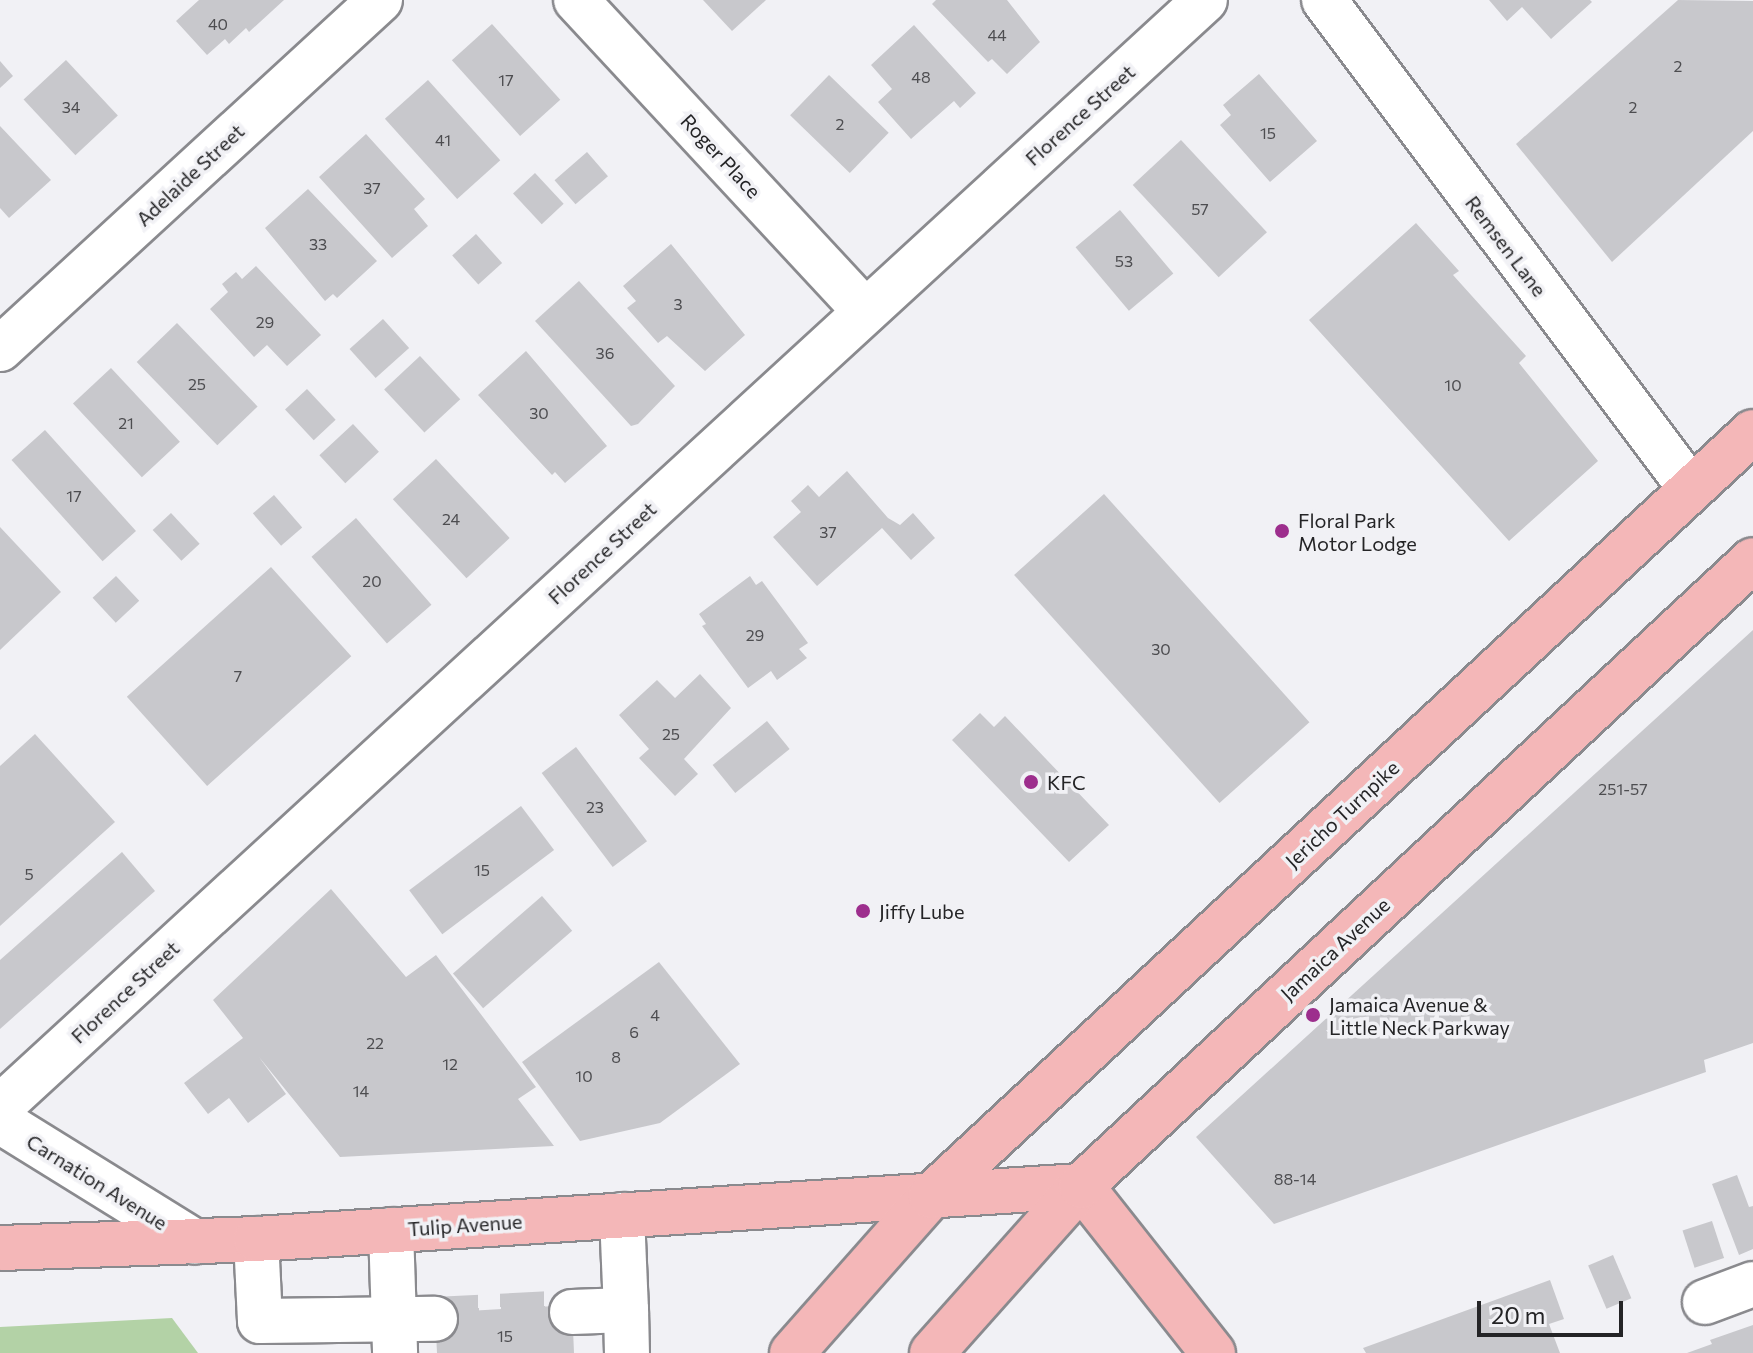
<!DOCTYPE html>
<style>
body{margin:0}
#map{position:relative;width:1753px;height:1353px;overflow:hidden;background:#f1f1f5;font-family:Commissioner,sans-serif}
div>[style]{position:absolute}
.green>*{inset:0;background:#b3d2a6}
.building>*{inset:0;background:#c8c8cc;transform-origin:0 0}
.minor-tunnel>*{height:44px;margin-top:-22px;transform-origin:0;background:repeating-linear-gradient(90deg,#c8c8cc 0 44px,transparent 0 66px)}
.roads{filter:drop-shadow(2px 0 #8a8a8e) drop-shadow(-2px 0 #8a8a8e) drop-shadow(0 2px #8a8a8e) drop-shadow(0 -2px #8a8a8e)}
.minor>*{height:44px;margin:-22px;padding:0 22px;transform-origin:22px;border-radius:22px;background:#fff}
.major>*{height:44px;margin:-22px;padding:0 22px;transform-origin:22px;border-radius:22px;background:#f4b7b8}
.dots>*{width:22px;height:22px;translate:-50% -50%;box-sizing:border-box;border:4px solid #f1f1f5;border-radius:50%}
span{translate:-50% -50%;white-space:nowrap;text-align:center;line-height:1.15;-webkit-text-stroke:7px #f1f1f5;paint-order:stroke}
.number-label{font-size:16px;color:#4d4d50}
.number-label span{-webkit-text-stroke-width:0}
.street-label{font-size:20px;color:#242426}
.poi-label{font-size:20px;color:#242426}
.left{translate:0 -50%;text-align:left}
.scale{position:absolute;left:1477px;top:1301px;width:146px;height:36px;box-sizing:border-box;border:4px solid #242426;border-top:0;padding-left:10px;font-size:24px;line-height:28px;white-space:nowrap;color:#242426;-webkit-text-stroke:6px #f1f1f5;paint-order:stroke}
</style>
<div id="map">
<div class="green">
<div style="clip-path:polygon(172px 1318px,198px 1353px,0 1353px,0 1327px)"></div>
</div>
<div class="building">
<div style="clip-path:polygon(199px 0,284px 0,249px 32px,246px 28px,229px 44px,225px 39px,207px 55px,176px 21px)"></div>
<div style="clip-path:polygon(703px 0,766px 0,732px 31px)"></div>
<div style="clip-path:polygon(936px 0,1007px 0,1040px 42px,1007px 74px,992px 59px,988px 62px,932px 4px)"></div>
<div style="clip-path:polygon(1489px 0,1590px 0,1592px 2px,1551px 39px,1522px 7px,1507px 21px)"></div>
<div style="clip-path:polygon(1678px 0,1753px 1px,1753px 131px,1612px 262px,1516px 144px)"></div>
<div style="left:492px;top:24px;width:102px;height:54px;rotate:48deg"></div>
<div style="clip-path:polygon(914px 25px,976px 93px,960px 108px,954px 101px,911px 139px,878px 102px,892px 89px,871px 65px)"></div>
<div style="left:66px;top:60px;width:76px;height:58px;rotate:47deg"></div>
<div style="clip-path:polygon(0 61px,13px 76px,0 88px)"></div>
<div style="clip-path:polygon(1259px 74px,1317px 141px,1270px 182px,1220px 125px,1231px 115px,1223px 105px)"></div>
<div style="left:829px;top:75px;width:83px;height:56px;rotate:44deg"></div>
<div style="left:428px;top:80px;width:108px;height:58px;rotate:48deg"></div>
<div style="clip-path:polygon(0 126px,51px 180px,9px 218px,0 208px)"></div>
<div style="clip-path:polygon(366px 134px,425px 199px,414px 209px,428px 226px,392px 258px,319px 177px)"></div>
<div style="left:1181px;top:140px;width:126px;height:66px;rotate:47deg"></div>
<div style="left:587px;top:152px;width:32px;height:43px;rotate:49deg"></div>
<div style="left:535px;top:173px;width:42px;height:30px;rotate:47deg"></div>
<div style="clip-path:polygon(308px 189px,377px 261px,337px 298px,333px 294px,325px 301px,265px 228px)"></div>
<div style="left:1120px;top:210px;width:83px;height:58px;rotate:50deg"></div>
<div style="clip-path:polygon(1416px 223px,1459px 271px,1453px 275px,1526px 356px,1519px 363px,1598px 461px,1509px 541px,1309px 320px)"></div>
<div style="left:476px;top:234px;width:39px;height:32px;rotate:48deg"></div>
<div style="clip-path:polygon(671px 244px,745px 335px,705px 371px,667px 336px,658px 343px,627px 308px,636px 301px,623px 286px)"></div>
<div style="clip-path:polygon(256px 266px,321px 335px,287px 366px,267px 345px,254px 357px,210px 309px,228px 292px,222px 284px,236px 272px,242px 279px)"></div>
<div style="clip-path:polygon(579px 281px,675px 386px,638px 424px,631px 426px,535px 321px)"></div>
<div style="left:383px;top:319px;width:39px;height:45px;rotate:48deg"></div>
<div style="left:177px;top:323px;width:116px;height:56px;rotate:46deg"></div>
<div style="clip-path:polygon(526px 351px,607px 446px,565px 483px,555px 472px,552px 475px,478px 395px)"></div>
<div style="left:420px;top:356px;width:59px;height:49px;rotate:47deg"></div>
<div style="left:111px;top:368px;width:101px;height:52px;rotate:47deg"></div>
<div style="left:307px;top:389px;width:42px;height:30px;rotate:47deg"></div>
<div style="left:353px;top:424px;width:38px;height:46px;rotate:47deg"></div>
<div style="left:45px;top:430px;width:136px;height:45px;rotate:48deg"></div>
<div style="left:436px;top:459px;width:108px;height:59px;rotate:47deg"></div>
<div style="clip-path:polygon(847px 471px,888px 518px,900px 525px,913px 513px,935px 538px,911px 560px,882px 528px,817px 586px,773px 537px,801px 512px,791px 501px,808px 485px,819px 497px)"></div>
<div style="left:1104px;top:494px;width:307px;height:121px;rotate:48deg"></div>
<div style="left:274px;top:495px;width:43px;height:28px;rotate:49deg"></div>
<div style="left:171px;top:513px;width:42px;height:25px;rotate:47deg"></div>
<div style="left:356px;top:518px;width:115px;height:59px;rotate:49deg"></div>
<div style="clip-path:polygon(0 527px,61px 592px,0 650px)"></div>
<div style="left:271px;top:567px;width:120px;height:194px;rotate:48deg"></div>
<div style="left:116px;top:576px;width:34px;height:32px;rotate:47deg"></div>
<div style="clip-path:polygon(750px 576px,756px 585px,762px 581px,808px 643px,799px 649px,807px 658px,777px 680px,771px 671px,748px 688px,702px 626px,706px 624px,699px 614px)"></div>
<div style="clip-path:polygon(1753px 630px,1753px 1043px,1704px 1060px,1706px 1072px,1274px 1224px,1196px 1137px)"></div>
<div style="clip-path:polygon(700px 674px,731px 708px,684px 759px,698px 774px,675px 796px,639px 758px,649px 749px,619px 715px,657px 680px,675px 698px)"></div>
<div style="clip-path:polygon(980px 713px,994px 727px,1005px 716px,1109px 825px,1069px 862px,952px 740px)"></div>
<div style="left:767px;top:721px;width:36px;height:70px;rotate:51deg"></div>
<div style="clip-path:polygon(35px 734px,115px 822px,0 926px,0 766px)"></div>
<div style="left:576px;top:747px;width:118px;height:43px;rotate:53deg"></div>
<div style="left:521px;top:806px;width:55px;height:140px;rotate:53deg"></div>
<div style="clip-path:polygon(122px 852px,155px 891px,0 1029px,0 960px)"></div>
<div style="clip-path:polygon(331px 889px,406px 977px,436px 955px,536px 1087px,518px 1099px,554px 1146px,340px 1157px,259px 1057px,286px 1094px,248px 1123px,229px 1098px,208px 1114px,184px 1083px,243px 1038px,213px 1000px)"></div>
<div style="left:542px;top:896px;width:46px;height:118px;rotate:49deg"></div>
<div style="clip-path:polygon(659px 962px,740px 1064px,660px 1123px,580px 1141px,522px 1062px)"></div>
<div style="clip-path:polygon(1737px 1175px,1749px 1207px,1753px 1206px,1753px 1249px,1739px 1255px,1712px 1184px)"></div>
<div style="left:1712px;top:1221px;width:39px;height:31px;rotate:72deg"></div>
<div style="left:1613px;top:1255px;width:47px;height:27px;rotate:67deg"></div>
<div style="clip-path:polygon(1550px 1280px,1564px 1319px,1549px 1324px,1560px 1353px,1366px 1353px,1363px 1348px)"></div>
<div style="clip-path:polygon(572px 1305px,574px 1353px,437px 1353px,435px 1313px)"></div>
<div style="clip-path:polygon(1753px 1325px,1753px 1353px,1687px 1353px,1712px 1344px,1710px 1340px)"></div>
</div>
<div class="minor-tunnel">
<div style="left:435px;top:1319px;width:137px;rotate:-2.9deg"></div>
</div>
<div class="roads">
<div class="minor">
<div style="left:576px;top:0;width:425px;rotate:47.1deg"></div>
<div style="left:1324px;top:0;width:611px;rotate:53.11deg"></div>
<div style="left:0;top:349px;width:516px;rotate:-42.57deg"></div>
<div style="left:0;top:1107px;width:1636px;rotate:-42.57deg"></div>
<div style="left:0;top:1121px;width:229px;rotate:31.8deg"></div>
<div style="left:622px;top:1215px;width:95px;rotate:87.6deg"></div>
<div style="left:391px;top:1230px;width:123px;rotate:88.1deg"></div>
<div style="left:256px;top:1239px;width:82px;rotate:87.2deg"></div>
<div style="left:260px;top:1321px;width:175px;rotate:-0.7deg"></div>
<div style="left:1705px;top:1302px;width:51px;rotate:-20.6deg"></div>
<div style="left:572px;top:1312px;width:54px;rotate:-2.1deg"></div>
<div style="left:626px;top:1310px;width:43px;rotate:88.7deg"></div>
</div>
<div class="major">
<div style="left:1081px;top:1186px;width:213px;rotate:51.7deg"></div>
<div style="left:0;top:1248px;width:256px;rotate:-2deg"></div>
<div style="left:256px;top:1239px;width:827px;rotate:-3.68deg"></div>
<div style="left:792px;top:1353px;width:210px;rotate:-48.5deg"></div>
<div style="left:931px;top:1196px;width:1122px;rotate:-42.91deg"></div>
<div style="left:932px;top:1353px;width:224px;rotate:-48.3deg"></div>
<div style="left:1081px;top:1186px;width:918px;rotate:-42.97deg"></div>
</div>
</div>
<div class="dots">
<div style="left:1282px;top:531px;background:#9d2e8d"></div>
<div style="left:1031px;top:782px;background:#9d2e8d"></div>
<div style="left:863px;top:911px;background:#9d2e8d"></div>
<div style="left:1313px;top:1015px;background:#9d2e8d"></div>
</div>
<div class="number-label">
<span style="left:218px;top:24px">40</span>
<span style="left:997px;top:35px">44</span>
<span style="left:1678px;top:66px">2</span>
<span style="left:921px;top:77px">48</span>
<span style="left:506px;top:80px">17</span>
<span style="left:71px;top:107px">34</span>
<span style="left:1633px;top:107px">2</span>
<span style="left:840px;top:124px">2</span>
<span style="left:1268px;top:133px">15</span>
<span style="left:443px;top:140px">41</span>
<span style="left:372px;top:188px">37</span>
<span style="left:1200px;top:209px">57</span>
<span style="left:318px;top:244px">33</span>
<span style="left:1124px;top:261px">53</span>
<span style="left:678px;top:304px">3</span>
<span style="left:265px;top:322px">29</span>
<span style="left:605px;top:353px">36</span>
<span style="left:197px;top:384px">25</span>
<span style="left:1453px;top:385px">10</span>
<span style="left:539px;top:413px">30</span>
<span style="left:126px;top:423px">21</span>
<span style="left:74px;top:496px">17</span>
<span style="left:451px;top:519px">24</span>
<span style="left:828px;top:532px">37</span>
<span style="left:372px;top:581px">20</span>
<span style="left:755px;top:635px">29</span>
<span style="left:1161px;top:649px">30</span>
<span style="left:238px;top:676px">7</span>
<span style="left:671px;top:734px">25</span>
<span style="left:1623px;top:789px">251-57</span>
<span style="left:595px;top:807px">23</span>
<span style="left:482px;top:870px">15</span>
<span style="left:29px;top:874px">5</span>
<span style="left:655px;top:1015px">4</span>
<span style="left:634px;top:1032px">6</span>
<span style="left:375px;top:1043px">22</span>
<span style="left:616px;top:1057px">8</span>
<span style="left:450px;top:1064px">12</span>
<span style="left:584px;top:1076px">10</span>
<span style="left:361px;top:1091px">14</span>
<span style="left:1295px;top:1179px">88-14</span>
<span style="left:505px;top:1336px">15</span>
</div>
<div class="street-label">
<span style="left:1080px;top:115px;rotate:-42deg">Florence Street</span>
<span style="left:721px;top:156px;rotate:47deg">Roger Place</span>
<span style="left:190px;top:175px;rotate:-43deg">Adelaide Street</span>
<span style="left:1506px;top:246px;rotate:53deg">Remsen Lane</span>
<span style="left:602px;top:553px;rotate:-43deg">Florence Street</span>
<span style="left:1342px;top:814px;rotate:-43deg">Jericho Turnpike</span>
<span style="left:1335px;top:949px;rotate:-43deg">Jamaica Avenue</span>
<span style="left:125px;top:992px;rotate:-43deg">Florence Street</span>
<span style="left:97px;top:1182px;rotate:32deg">Carnation Avenue</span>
<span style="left:465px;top:1225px;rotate:-4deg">Tulip Avenue</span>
</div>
<div class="poi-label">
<span class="left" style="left:1298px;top:532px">Floral Park<br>Motor Lodge</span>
<span class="left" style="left:1047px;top:782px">KFC</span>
<span class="left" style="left:879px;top:911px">Jiffy Lube</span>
<span class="left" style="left:1329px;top:1016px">Jamaica Avenue &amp;<br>Little Neck Parkway</span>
</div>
<div class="scale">20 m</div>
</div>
